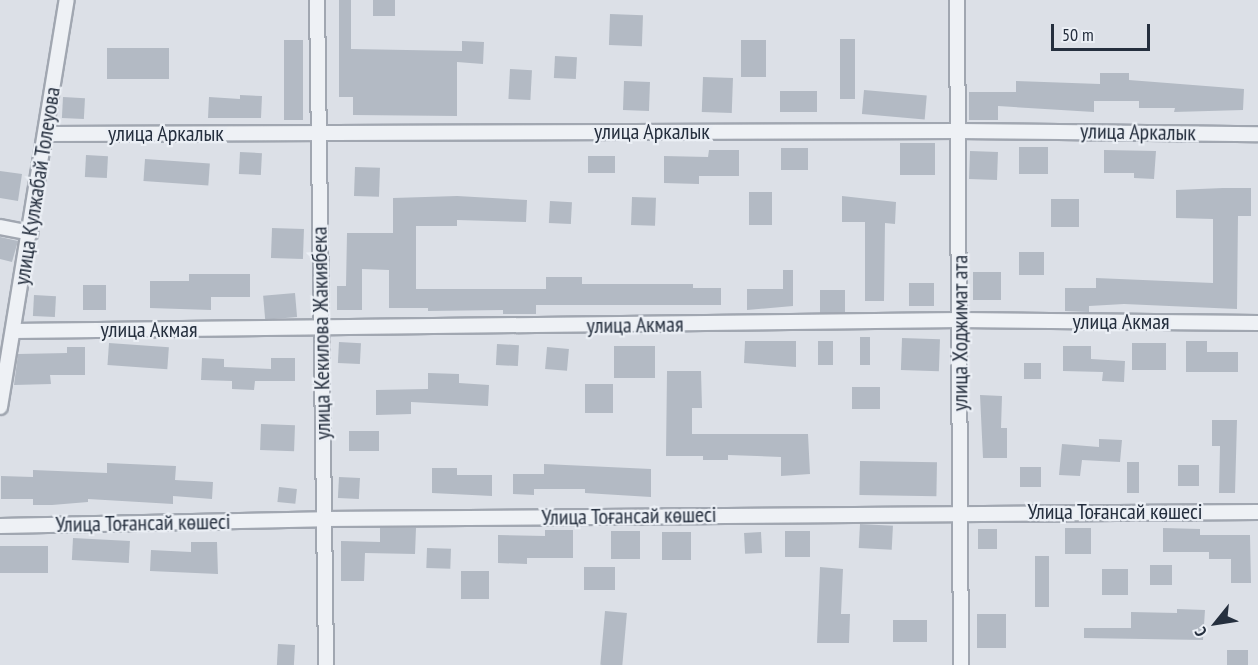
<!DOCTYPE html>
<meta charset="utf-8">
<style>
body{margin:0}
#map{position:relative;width:1258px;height:665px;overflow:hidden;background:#dce0e7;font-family:"PT Sans Narrow",sans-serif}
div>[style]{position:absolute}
.building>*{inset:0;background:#b3bac4;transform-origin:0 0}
.roads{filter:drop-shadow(2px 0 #a1a7b1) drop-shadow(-2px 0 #a1a7b1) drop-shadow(0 2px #a1a7b1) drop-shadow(0 -2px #a1a7b1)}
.minor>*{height:14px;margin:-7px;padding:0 7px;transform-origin:7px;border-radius:7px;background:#eef1f5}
span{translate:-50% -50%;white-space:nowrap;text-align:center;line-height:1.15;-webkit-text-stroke:4.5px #ebeff5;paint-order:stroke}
.street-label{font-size:22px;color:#252f3e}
.north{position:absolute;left:1186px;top:593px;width:60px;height:60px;-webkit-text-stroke:4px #ebeff5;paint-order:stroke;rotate:240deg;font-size:16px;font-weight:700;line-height:24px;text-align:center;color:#252f3e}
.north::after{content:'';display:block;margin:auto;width:21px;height:27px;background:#252f3e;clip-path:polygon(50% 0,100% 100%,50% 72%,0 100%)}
.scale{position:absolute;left:1051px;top:24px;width:99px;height:27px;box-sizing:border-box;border:3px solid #252f3e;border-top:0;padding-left:8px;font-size:18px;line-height:21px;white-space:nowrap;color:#252f3e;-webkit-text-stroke:4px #ebeff5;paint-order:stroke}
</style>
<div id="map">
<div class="building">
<div style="clip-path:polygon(339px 0,351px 0,351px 49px,462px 51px,462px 41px,484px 42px,483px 64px,457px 62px,457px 116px,353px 115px,353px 97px,339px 97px)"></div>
<div style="left:373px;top:0;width:22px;height:16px"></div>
<div style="left:610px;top:14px;width:33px;height:31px;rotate:2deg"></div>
<div style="left:840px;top:39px;width:15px;height:60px"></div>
<div style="left:284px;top:40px;width:19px;height:80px"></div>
<div style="left:741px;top:40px;width:25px;height:37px"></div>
<div style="left:107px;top:48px;width:62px;height:31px"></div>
<div style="left:555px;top:56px;width:22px;height:22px;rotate:3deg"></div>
<div style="left:510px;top:69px;width:22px;height:30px;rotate:3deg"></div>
<div style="clip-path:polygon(1100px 73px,1129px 73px,1129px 80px,1244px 89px,1243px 110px,1174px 112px,1175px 108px,1139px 108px,1139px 101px,1094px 101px,1094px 112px,998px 106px,998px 120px,969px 120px,969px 92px,1016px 92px,1016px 81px,1100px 84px)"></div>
<div style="left:703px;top:77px;width:30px;height:35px;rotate:2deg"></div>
<div style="left:624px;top:81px;width:26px;height:29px;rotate:2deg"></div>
<div style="left:864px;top:90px;width:63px;height:24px;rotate:5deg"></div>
<div style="left:780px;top:91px;width:37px;height:21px"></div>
<div style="clip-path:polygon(240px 95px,262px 96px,261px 118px,208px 118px,209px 97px,240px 99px)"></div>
<div style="left:63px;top:97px;width:22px;height:21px;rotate:3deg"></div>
<div style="left:900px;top:143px;width:35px;height:32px"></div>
<div style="left:1019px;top:147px;width:29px;height:27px"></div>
<div style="left:781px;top:148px;width:27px;height:22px"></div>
<div style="clip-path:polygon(709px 150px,739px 150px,739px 176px,699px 176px,699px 184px,664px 183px,664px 156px,708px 157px)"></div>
<div style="clip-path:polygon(1104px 150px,1156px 151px,1154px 179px,1134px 178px,1134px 173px,1104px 173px)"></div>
<div style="left:970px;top:151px;width:28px;height:28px;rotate:2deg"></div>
<div style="left:240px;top:152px;width:22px;height:22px;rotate:3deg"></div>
<div style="left:86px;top:155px;width:22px;height:22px;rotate:3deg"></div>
<div style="left:588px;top:156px;width:27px;height:17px"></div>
<div style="left:145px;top:159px;width:65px;height:22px;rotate:4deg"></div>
<div style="left:355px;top:167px;width:25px;height:29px;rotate:2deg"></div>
<div style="clip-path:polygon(0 171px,22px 174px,18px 201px,0 198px)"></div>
<div style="clip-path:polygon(1223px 188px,1251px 188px,1251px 216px,1238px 216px,1237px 309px,1124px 304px,1089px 306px,1089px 312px,1065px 311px,1065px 288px,1096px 288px,1096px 278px,1213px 283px,1213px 219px,1176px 218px,1176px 190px)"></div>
<div style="left:749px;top:192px;width:23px;height:33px"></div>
<div style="clip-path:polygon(457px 196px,527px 200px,526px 222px,457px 220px,457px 226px,416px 226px,416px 289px,546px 289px,546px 277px,582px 277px,582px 284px,693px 284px,693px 288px,721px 288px,721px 305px,536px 305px,536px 314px,503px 314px,503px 310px,428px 311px,428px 308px,389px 308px,389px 270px,362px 269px,362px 310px,337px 310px,337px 286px,346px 286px,347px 233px,393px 233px,393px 198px)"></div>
<div style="clip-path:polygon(842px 196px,896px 202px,895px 224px,885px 223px,884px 301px,865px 301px,865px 222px,842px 222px)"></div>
<div style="left:632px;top:197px;width:24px;height:28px;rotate:2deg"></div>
<div style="left:1051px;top:199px;width:28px;height:28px"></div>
<div style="left:550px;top:201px;width:22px;height:22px;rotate:3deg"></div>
<div style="left:272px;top:228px;width:32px;height:30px;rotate:2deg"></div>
<div style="clip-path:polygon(0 237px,18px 241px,12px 262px,0 259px)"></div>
<div style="left:1019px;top:252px;width:25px;height:23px"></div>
<div style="clip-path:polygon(783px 270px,793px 270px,793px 306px,747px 310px,747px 289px,783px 289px)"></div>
<div style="left:973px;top:272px;width:28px;height:28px"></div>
<div style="clip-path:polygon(189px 274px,250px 274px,250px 297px,211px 297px,211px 310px,150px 308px,150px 281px,189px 281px)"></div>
<div style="left:909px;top:283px;width:25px;height:23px"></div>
<div style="left:83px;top:285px;width:23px;height:25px"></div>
<div style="left:820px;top:290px;width:25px;height:23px"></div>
<div style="left:295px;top:293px;width:24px;height:32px;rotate:85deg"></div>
<div style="left:34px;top:295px;width:22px;height:21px;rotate:3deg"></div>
<div style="left:860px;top:337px;width:10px;height:28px"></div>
<div style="left:902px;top:338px;width:38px;height:32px;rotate:2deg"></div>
<div style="clip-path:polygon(745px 341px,796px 341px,796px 367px,744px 363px)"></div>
<div style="left:818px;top:341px;width:15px;height:24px"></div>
<div style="clip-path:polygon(1186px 341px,1207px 341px,1207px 352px,1238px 352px,1238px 372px,1186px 372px)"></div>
<div style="left:339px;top:342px;width:22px;height:21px;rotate:3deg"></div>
<div style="left:109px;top:343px;width:60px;height:22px;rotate:4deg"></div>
<div style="left:1132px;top:343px;width:34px;height:27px"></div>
<div style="left:497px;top:344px;width:22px;height:21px;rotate:3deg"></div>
<div style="left:614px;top:346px;width:41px;height:32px"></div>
<div style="clip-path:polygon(1063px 346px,1091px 346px,1091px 359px,1125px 361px,1124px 382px,1102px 381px,1103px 372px,1063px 371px)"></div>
<div style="clip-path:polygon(67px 347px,85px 347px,85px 375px,50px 375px,51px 384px,14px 385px,18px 354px,67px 353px)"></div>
<div style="left:547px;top:347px;width:22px;height:22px;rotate:5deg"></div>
<div style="clip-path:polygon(202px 358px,224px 359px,224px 367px,271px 369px,271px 358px,295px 358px,295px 381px,255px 381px,254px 390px,232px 389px,232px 381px,201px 380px)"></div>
<div style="left:1024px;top:363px;width:17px;height:16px"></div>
<div style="clip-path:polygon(667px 371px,701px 371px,702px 408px,692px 408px,692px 434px,808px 434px,810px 474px,781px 476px,781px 457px,728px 455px,728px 460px,703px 460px,703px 456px,666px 456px)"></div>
<div style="clip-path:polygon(428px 373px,459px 374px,459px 383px,489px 385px,488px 406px,411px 402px,411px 414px,376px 415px,376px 390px,428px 389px)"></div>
<div style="left:585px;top:384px;width:28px;height:29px"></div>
<div style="left:852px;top:387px;width:28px;height:22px"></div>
<div style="clip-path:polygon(980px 395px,1002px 396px,1001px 428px,1007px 428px,1007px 458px,983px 458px)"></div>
<div style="clip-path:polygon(1212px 420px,1237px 420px,1235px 493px,1219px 493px,1220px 446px,1212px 446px)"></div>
<div style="left:261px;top:424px;width:34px;height:26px;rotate:2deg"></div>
<div style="left:349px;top:431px;width:30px;height:20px"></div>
<div style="clip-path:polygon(1099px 439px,1122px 440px,1120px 462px,1082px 460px,1080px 476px,1059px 475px,1062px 444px,1099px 447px)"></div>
<div style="left:860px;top:461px;width:77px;height:34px;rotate:1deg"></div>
<div style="left:1127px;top:462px;width:12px;height:31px"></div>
<div style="clip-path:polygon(107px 463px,176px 466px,175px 480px,213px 482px,212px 499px,173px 496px,173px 504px,88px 499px,88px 502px,52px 505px,33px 505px,33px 499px,1px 499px,1px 476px,33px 477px,33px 470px,107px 473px)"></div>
<div style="clip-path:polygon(544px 464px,651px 469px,651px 497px,585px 493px,585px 489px,534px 489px,534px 495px,513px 494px,513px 474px,544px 474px)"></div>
<div style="left:1178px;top:465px;width:21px;height:21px"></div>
<div style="left:1020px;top:467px;width:21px;height:20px"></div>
<div style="clip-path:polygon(432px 468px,457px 468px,457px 475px,492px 475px,492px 496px,432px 493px)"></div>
<div style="left:339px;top:477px;width:21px;height:21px;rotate:3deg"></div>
<div style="left:279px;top:487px;width:18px;height:15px;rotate:6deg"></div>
<div style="left:860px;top:524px;width:33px;height:24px;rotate:3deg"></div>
<div style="clip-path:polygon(380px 528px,416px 528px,415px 554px,365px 553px,364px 581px,341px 581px,341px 541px,380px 542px)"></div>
<div style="left:1065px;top:528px;width:26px;height:26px"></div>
<div style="clip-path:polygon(1163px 528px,1200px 529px,1200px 535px,1250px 535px,1251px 583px,1231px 583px,1231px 559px,1209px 559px,1209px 552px,1163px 552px)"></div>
<div style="left:978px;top:529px;width:19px;height:20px"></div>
<div style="clip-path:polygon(545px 530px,573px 530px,573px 558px,527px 558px,527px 564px,498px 563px,498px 535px,545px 536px)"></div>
<div style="left:611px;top:531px;width:29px;height:28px"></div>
<div style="left:785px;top:531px;width:25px;height:26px"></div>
<div style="left:662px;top:532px;width:29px;height:28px"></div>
<div style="left:761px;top:532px;width:21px;height:17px;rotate:87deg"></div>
<div style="left:73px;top:538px;width:57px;height:22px;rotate:3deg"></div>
<div style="clip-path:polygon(191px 542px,217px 542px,218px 574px,150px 571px,151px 550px,191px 552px)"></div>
<div style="left:0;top:546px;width:48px;height:27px"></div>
<div style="left:427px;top:548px;width:24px;height:20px;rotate:2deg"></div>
<div style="left:1035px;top:556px;width:14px;height:51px"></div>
<div style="left:1150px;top:565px;width:22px;height:20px"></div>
<div style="left:584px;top:567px;width:31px;height:23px"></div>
<div style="clip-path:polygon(820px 567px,843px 569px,841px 614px,850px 614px,849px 643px,817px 643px)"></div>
<div style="left:1102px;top:569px;width:26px;height:26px"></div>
<div style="left:461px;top:571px;width:28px;height:28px"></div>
<div style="clip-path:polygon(1177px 609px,1205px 610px,1203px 640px,1084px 638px,1084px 628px,1131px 628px,1131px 612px,1177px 613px)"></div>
<div style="left:605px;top:611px;width:22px;height:54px;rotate:5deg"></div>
<div style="left:977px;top:614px;width:29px;height:34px"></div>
<div style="left:893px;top:620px;width:34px;height:22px"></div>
<div style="left:278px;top:644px;width:17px;height:21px;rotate:3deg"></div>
<div style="left:1227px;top:650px;width:21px;height:15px"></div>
</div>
<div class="roads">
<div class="minor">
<div style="left:317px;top:0;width:665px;rotate:89.22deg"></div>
<div style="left:957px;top:0;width:665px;rotate:89.66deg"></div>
<div style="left:46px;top:134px;width:913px;rotate:-0.19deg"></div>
<div style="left:959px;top:131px;width:299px;rotate:0.6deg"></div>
<div style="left:0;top:227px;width:31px;rotate:11deg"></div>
<div style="left:13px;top:331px;width:947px;rotate:-0.67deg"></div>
<div style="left:960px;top:320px;width:298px;rotate:0.6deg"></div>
<div style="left:0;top:407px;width:412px;rotate:-80.7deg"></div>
<div style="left:0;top:526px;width:324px;rotate:-1.2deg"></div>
<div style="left:324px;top:519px;width:934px;rotate:-0.43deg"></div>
</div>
</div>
<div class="street-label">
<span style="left:652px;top:132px">улица Аркалык</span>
<span style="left:1138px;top:132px;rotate:1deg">улица Аркалык</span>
<span style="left:166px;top:134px">улица Аркалык</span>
<span style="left:37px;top:186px;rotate:-81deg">улица Кулжабай Толеуова</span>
<span style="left:1121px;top:322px">улица Акмая</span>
<span style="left:635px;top:325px;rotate:-1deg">улица Акмая</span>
<span style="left:149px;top:330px">улица Акмая</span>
<span style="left:321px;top:333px;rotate:-91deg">улица Кекилова Жакиябека</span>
<span style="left:960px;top:333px;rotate:-90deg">улица Ходжимат ата</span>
<span style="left:1115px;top:512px">Улица Тоғансай көшесі</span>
<span style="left:629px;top:516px;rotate:-1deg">Улица Тоғансай көшесі</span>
<span style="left:143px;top:523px;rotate:-1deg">Улица Тоғансай көшесі</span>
</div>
<div class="north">С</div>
<div class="scale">50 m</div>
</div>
